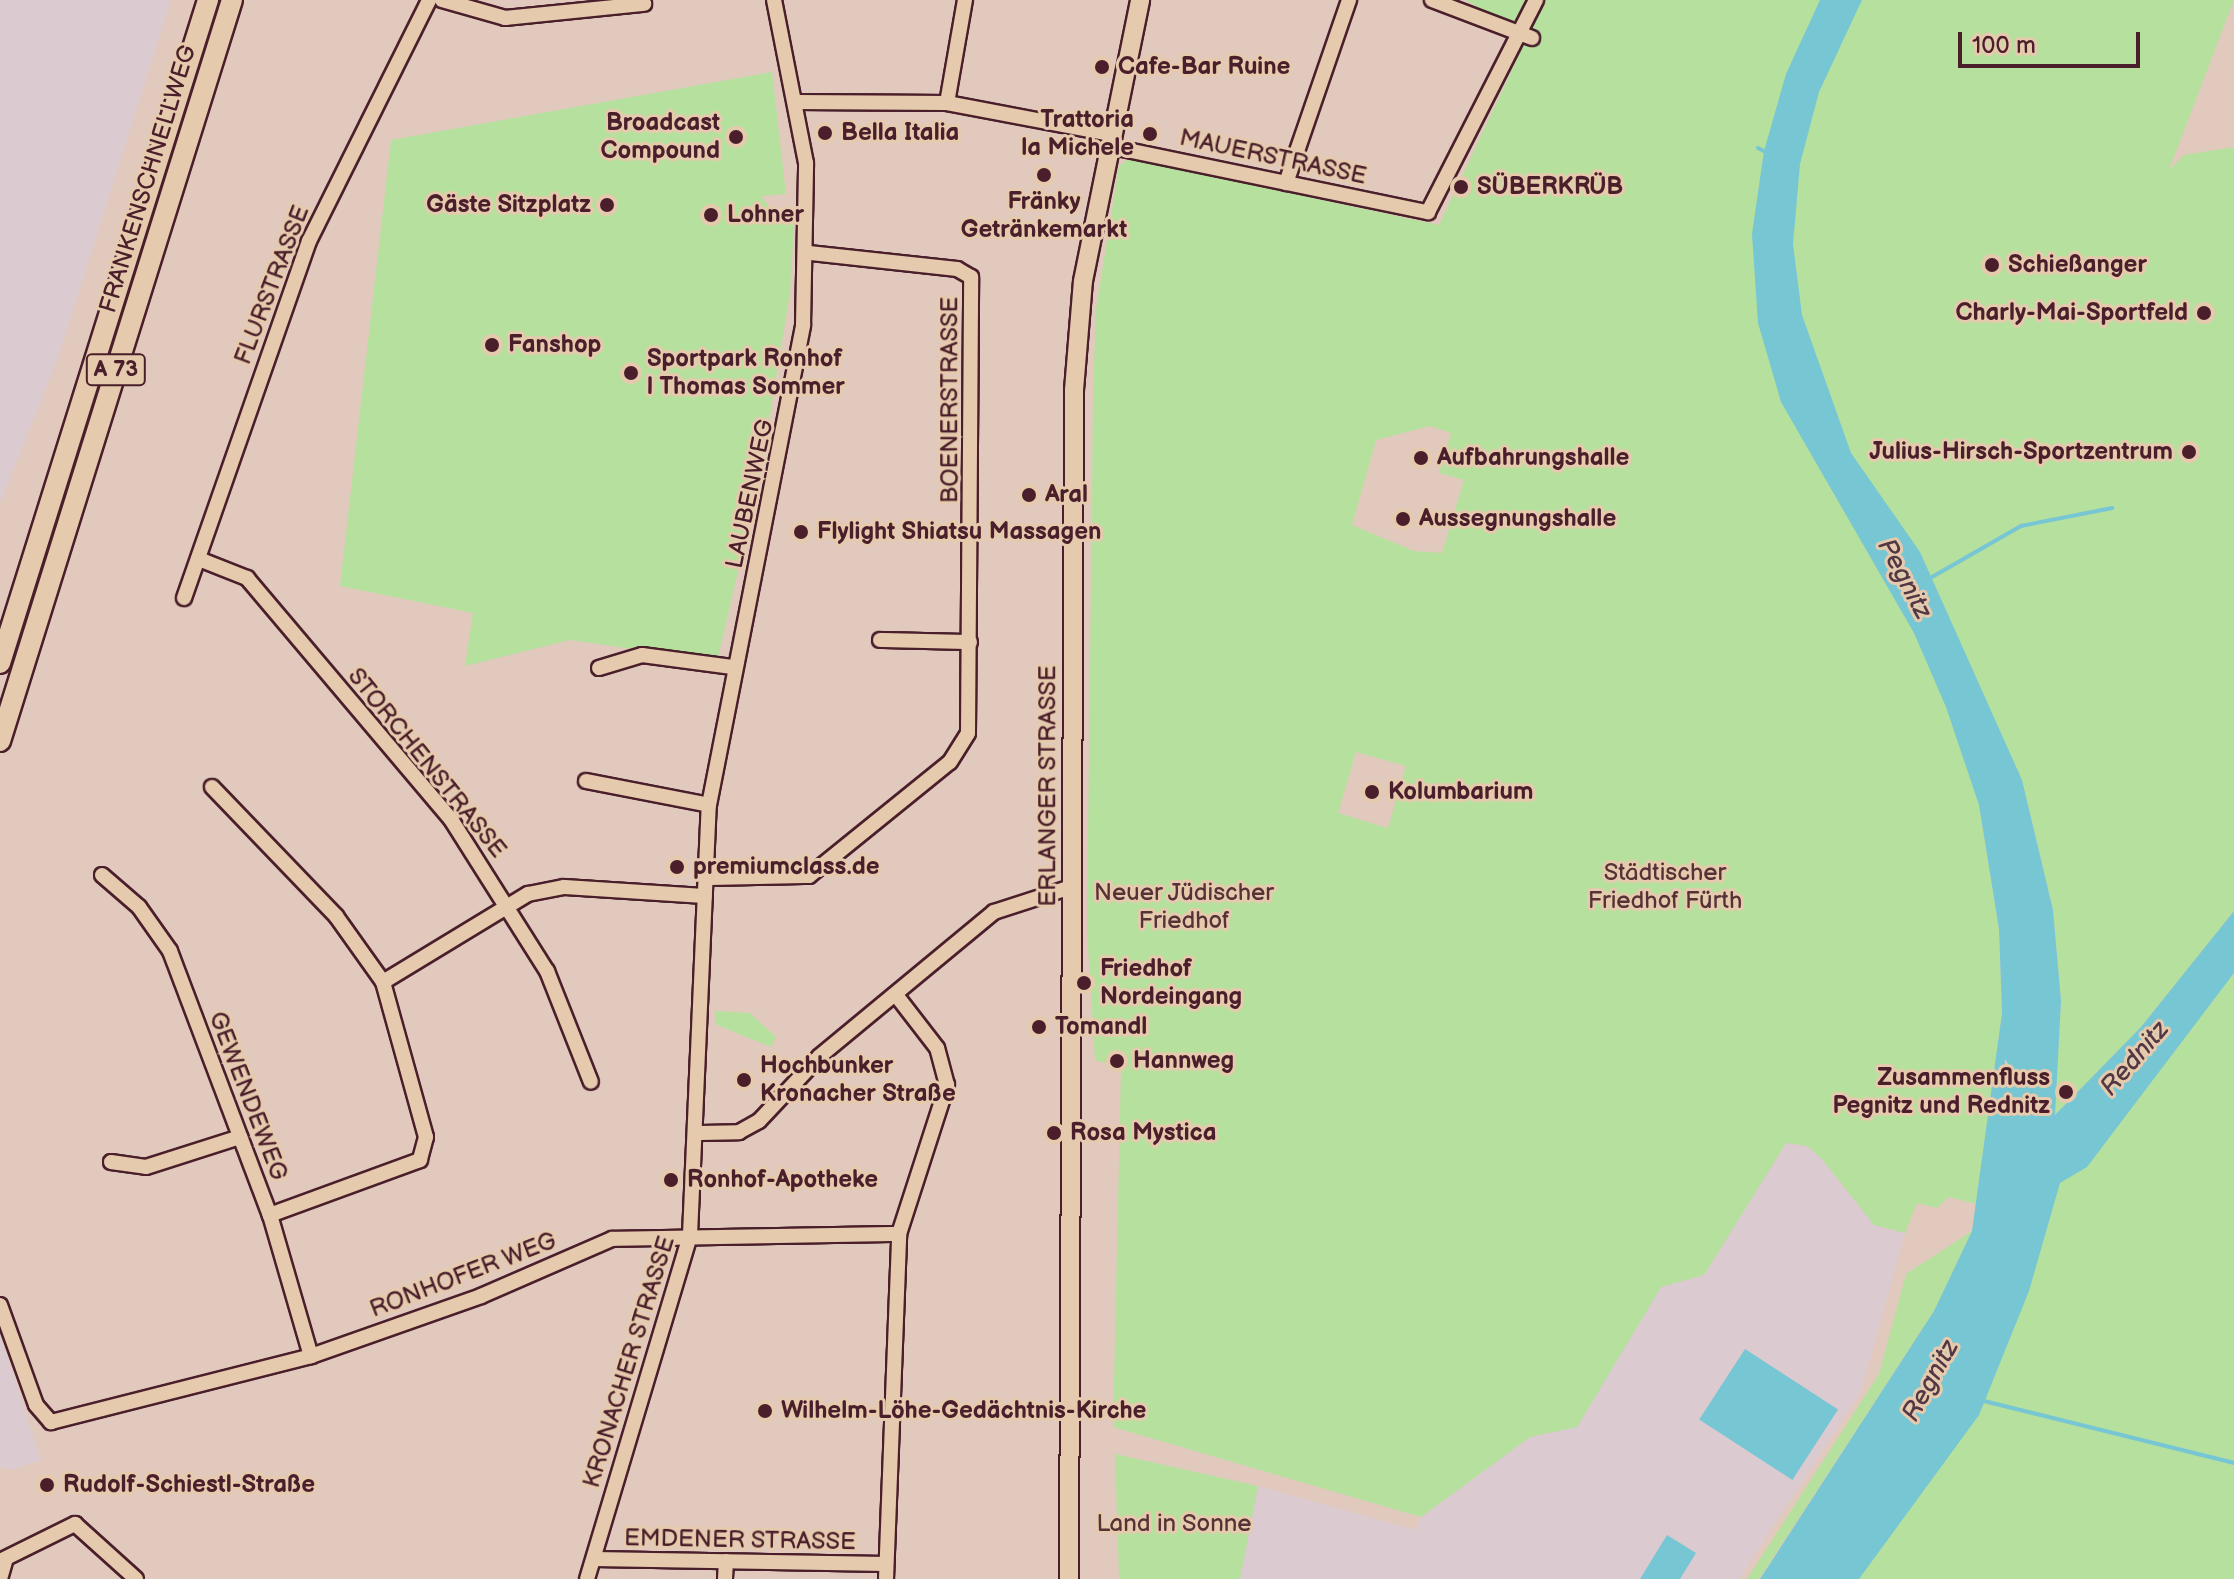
<!DOCTYPE html>
<meta charset="utf-8">
<style>
body{margin:0}
#map{position:relative;width:2234px;height:1579px;overflow:hidden;background:#e1cabd;font-family:"Balsamiq Sans",sans-serif}
div>[style]{position:absolute}
.built>*{inset:0;background:#dbcad0}
.green>*{inset:0;background:#b5e09d}
.water>*{inset:0;background:#77c6d4;transform-origin:0 0}
.stream>*{height:4px;margin:-2px;padding:0 2px;transform-origin:2px;border-radius:2px;background:#77c6d4}
.roads{filter:drop-shadow(2px 0 #4a1f2b) drop-shadow(-2px 0 #4a1f2b) drop-shadow(0 2px #4a1f2b) drop-shadow(0 -2px #4a1f2b)}
.minor>*{height:14px;margin:-7px;padding:0 7px;transform-origin:7px;border-radius:7px;background:#e6caad}
.major>*{height:18px;margin:-9px;padding:0 9px;transform-origin:9px;border-radius:9px;background:#e6caad}
.highway>*{height:20px;margin:-10px;padding:0 10px;transform-origin:10px;border-radius:10px;background:#e6caad}
.dots>*{width:22px;height:22px;translate:-50% -50%;box-sizing:border-box;border:4px solid #e6caad;border-radius:50%}
span{translate:-50% -50%;white-space:nowrap;text-align:center;line-height:1.15;-webkit-text-stroke:6px #e6caad;paint-order:stroke}
.shield-label span{padding:2px 6px;background:#e6caad;border:2px solid;border-radius:6px;-webkit-text-stroke-width:0}
.shield-label{font-size:22px;color:#4a1f2b;font-weight:700}
.poi-label{font-size:24px;color:#4a1f2b;font-weight:700}
.left{translate:0 -50%;text-align:left}
.right{translate:-100% -50%;text-align:right}
.street-label{font-size:24px;color:#4a1f2b}
.park-label{font-size:24px;color:#553236}
.water-label{font-size:26px;color:#513844;font-style:italic}
.scale{position:absolute;left:1958px;top:32px;width:182px;height:36px;box-sizing:border-box;border:4px solid #4a1f2b;border-top:0;padding-left:10px;font-size:24px;line-height:28px;white-space:nowrap;color:#4a1f2b;-webkit-text-stroke:6px #e6caad;paint-order:stroke}
</style>
<div id="map">
<div class="built">
<div style="clip-path:polygon(0 0,171px 0,59px 355px,0 503px)"></div>
<div style="clip-path:polygon(1786px 1143px,1807px 1146px,1822px 1159px,1874px 1225px,1905px 1233px,1861px 1392px,1739px 1579px,1240px 1579px,1258px 1486px,1415px 1530px,1421px 1517px,1530px 1437px,1577px 1427px,1661px 1287px,1704px 1275px)"></div>
<div style="clip-path:polygon(0 1335px,41px 1460px,11px 1470px,0 1467px)"></div>
</div>
<div class="green">
<div style="clip-path:polygon(evenodd,1465px 0,2234px 0,2169px 170px,2184px 155px,2234px 147px,2234px 911px,2141px 1027px,2054px 1116px,2061px 1001px,2053px 910px,2022px 780px,1979px 805px,1999px 929px,2002px 1013px,1976px 1204px,1949px 1197px,1937px 1208px,1917px 1203px,1905px 1233px,1874px 1225px,1822px 1159px,1807px 1146px,1786px 1143px,1704px 1275px,1661px 1287px,1577px 1427px,1530px 1437px,1421px 1517px,1113px 1427px,1121px 1068px,1095px 1060px,1087px 930px,1093px 398px,1096px 309px,1119px 166px,1129px 159px,1439px 225px,1529px 34px,1465px 0,1430px 426px,1451px 433px,1439px 473px,1464px 480px,1442px 553px,1414px 551px,1352px 525px,1376px 440px,1430px 426px,1465px 0,1356px 752px,1406px 766px,1388px 828px,1338px 813px,1356px 752px)"></div>
<div style="clip-path:polygon(772px 72px,786px 194px,761px 196px,780px 220px,794px 222px,790px 292px,760px 477px,717px 661px,570px 640px,465px 666px,473px 613px,340px 586px,391px 140px)"></div>
<div style="clip-path:polygon(2234px 973px,2234px 1579px,1859px 1579px,2060px 1183px)"></div>
<div style="clip-path:polygon(715px 1011px,750px 1013px,776px 1037px,771px 1047px,715px 1024px)"></div>
<div style="clip-path:polygon(1972px 1231px,1934px 1311px,1759px 1579px,1747px 1579px,1879px 1374px,1906px 1274px)"></div>
<div style="clip-path:polygon(1115px 1454px,1258px 1486px,1240px 1579px,1119px 1579px)"></div>
</div>
<div class="water">
<div style="clip-path:polygon(1820px 0,1862px 0,1819px 92px,1800px 164px,1793px 244px,1802px 315px,1851px 453px,1920px 552px,2022px 780px,2053px 910px,2061px 1001px,2055px 1115px,2141px 1027px,2234px 911px,2234px 973px,2087px 1167px,2060px 1183px,2029px 1291px,1979px 1415px,1859px 1579px,1760px 1579px,1934px 1311px,1972px 1231px,2002px 1013px,1999px 929px,1979px 805px,1946px 707px,1914px 633px,1781px 402px,1758px 323px,1752px 234px,1764px 151px,1786px 74px)"></div>
<div style="left:1745px;top:1349px;width:111px;height:84px;rotate:33deg"></div>
<div style="clip-path:polygon(1667px 1535px,1696px 1553px,1680px 1579px,1640px 1579px)"></div>
</div>
<div class="stream">
<div style="left:1758px;top:148px;width:7px;rotate:27deg"></div>
<div style="left:1932px;top:577px;width:103px;rotate:-29.8deg"></div>
<div style="left:2021px;top:526px;width:93px;rotate:-11.2deg"></div>
<div style="left:1980px;top:1400px;width:262px;rotate:13.9deg"></div>
</div>
<div class="roads">
<div class="minor">
<div style="left:442px;top:0;width:66px;rotate:15.9deg"></div>
<div style="left:505px;top:18px;width:140px;rotate:-5.8deg"></div>
<div style="left:1432px;top:0;width:107px;rotate:20.8deg"></div>
<div style="left:797px;top:102px;width:150px;rotate:0.4deg"></div>
<div style="left:947px;top:103px;width:167px;rotate:10.7deg"></div>
<div style="left:947px;top:103px;width:105px;rotate:-80.1deg"></div>
<div style="left:1108px;top:146px;width:327px;rotate:11.7deg"></div>
<div style="left:1428px;top:212px;width:238px;rotate:-63deg"></div>
<div style="left:1286px;top:183px;width:194px;rotate:-71deg"></div>
<div style="left:199px;top:559px;width:52px;rotate:21.6deg"></div>
<div style="left:247px;top:578px;width:318px;rotate:49.8deg"></div>
<div style="left:452px;top:821px;width:178px;rotate:57.7deg"></div>
<div style="left:547px;top:971px;width:119px;rotate:68.4deg"></div>
<div style="left:184px;top:598px;width:378px;rotate:-70.7deg"></div>
<div style="left:309px;top:241px;width:269px;rotate:-63.5deg"></div>
<div style="left:880px;top:640px;width:90px;rotate:1.3deg"></div>
<div style="left:599px;top:668px;width:45px;rotate:-16.8deg"></div>
<div style="left:642px;top:655px;width:91px;rotate:7.6deg"></div>
<div style="left:586px;top:781px;width:125px;rotate:11deg"></div>
<div style="left:212px;top:787px;width:179px;rotate:46.1deg"></div>
<div style="left:336px;top:916px;width:81px;rotate:54.5deg"></div>
<div style="left:383px;top:982px;width:161px;rotate:74.5deg"></div>
<div style="left:426px;top:1137px;width:24px;rotate:105deg"></div>
<div style="left:420px;top:1160px;width:160px;rotate:159.9deg"></div>
<div style="left:102px;top:875px;width:49px;rotate:40.9deg"></div>
<div style="left:139px;top:907px;width:54px;rotate:54.8deg"></div>
<div style="left:170px;top:951px;width:282px;rotate:69.3deg"></div>
<div style="left:270px;top:1215px;width:147px;rotate:73.8deg"></div>
<div style="left:705px;top:878px;width:104px;rotate:-1.1deg"></div>
<div style="left:809px;top:876px;width:181px;rotate:-39deg"></div>
<div style="left:950px;top:762px;width:34px;rotate:-58deg"></div>
<div style="left:968px;top:733px;width:456px;rotate:-89.6deg"></div>
<div style="left:971px;top:277px;width:16px;rotate:-150deg"></div>
<div style="left:957px;top:269px;width:149px;rotate:-173.8deg"></div>
<div style="left:383px;top:982px;width:170px;rotate:-31.3deg"></div>
<div style="left:528px;top:894px;width:37px;rotate:-11deg"></div>
<div style="left:564px;top:887px;width:141px;rotate:3.7deg"></div>
<div style="left:700px;top:1133px;width:39px;rotate:-1deg"></div>
<div style="left:739px;top:1132px;width:23px;rotate:-29deg"></div>
<div style="left:759px;top:1121px;width:89px;rotate:-46.8deg"></div>
<div style="left:820px;top:1056px;width:226px;rotate:-39.6deg"></div>
<div style="left:994px;top:912px;width:81px;rotate:-18deg"></div>
<div style="left:111px;top:1162px;width:35px;rotate:8deg"></div>
<div style="left:146px;top:1167px;width:99px;rotate:-17.7deg"></div>
<div style="left:0;top:1305px;width:106px;rotate:70.2deg"></div>
<div style="left:36px;top:1405px;width:23px;rotate:49deg"></div>
<div style="left:51px;top:1422px;width:268px;rotate:-14.2deg"></div>
<div style="left:311px;top:1356px;width:180px;rotate:-19.4deg"></div>
<div style="left:481px;top:1296px;width:143px;rotate:-23.5deg"></div>
<div style="left:612px;top:1239px;width:287px;rotate:-1deg"></div>
<div style="left:594px;top:1559px;width:292px;rotate:1deg"></div>
<div style="left:0;top:1561px;width:84px;rotate:-26.3deg"></div>
<div style="left:75px;top:1524px;width:82px;rotate:42deg"></div>
<div style="left:0;top:1579px;width:18px;rotate:-74deg"></div>
<div style="left:587px;top:1579px;width:359px;rotate:-73.3deg"></div>
<div style="left:690px;top:1235px;width:430px;rotate:-87.5deg"></div>
<div style="left:709px;top:805px;width:489px;rotate:-78.9deg"></div>
<div style="left:803px;top:325px;width:162px;rotate:-88.9deg"></div>
<div style="left:806px;top:163px;width:166px;rotate:-101.1deg"></div>
<div style="left:725px;top:1579px;width:18px;rotate:-87deg"></div>
<div style="left:886px;top:1579px;width:345px;rotate:-87.8deg"></div>
<div style="left:899px;top:1234px;width:157px;rotate:-72.1deg"></div>
<div style="left:947px;top:1085px;width:38px;rotate:-105deg"></div>
<div style="left:937px;top:1048px;width:67px;rotate:-127.7deg"></div>
</div>
<div class="major">
<div style="left:1069px;top:1579px;width:1189px;rotate:-89.76deg"></div>
<div style="left:1074px;top:390px;width:109px;rotate:-85.3deg"></div>
<div style="left:1083px;top:281px;width:287px;rotate:-78.5deg"></div>
</div>
<div class="highway">
<div style="left:0;top:663px;width:695px;rotate:-72.58deg"></div>
<div style="left:0;top:741px;width:776px;rotate:-72.62deg"></div>
</div>
</div>
<div class="dots">
<div style="left:1102px;top:67px;background:#4a1f2b"></div>
<div style="left:825px;top:133px;background:#4a1f2b"></div>
<div style="left:1150px;top:134px;background:#4a1f2b"></div>
<div style="left:736px;top:137px;background:#4a1f2b"></div>
<div style="left:1044px;top:175px;background:#4a1f2b"></div>
<div style="left:1461px;top:187px;background:#4a1f2b"></div>
<div style="left:607px;top:205px;background:#4a1f2b"></div>
<div style="left:711px;top:215px;background:#4a1f2b"></div>
<div style="left:1992px;top:265px;background:#4a1f2b"></div>
<div style="left:2204px;top:313px;background:#4a1f2b"></div>
<div style="left:492px;top:345px;background:#4a1f2b"></div>
<div style="left:631px;top:373px;background:#4a1f2b"></div>
<div style="left:2189px;top:452px;background:#4a1f2b"></div>
<div style="left:1421px;top:458px;background:#4a1f2b"></div>
<div style="left:1029px;top:495px;background:#4a1f2b"></div>
<div style="left:1403px;top:519px;background:#4a1f2b"></div>
<div style="left:801px;top:532px;background:#4a1f2b"></div>
<div style="left:1372px;top:792px;background:#4a1f2b"></div>
<div style="left:677px;top:867px;background:#4a1f2b"></div>
<div style="left:1084px;top:983px;background:#4a1f2b"></div>
<div style="left:1039px;top:1027px;background:#4a1f2b"></div>
<div style="left:1117px;top:1061px;background:#4a1f2b"></div>
<div style="left:744px;top:1080px;background:#4a1f2b"></div>
<div style="left:2066px;top:1092px;background:#4a1f2b"></div>
<div style="left:1054px;top:1133px;background:#4a1f2b"></div>
<div style="left:671px;top:1180px;background:#4a1f2b"></div>
<div style="left:765px;top:1411px;background:#4a1f2b"></div>
<div style="left:47px;top:1485px;background:#4a1f2b"></div>
</div>
<div class="shield-label">
<span style="left:116px;top:370px">A 73</span>
</div>
<div class="poi-label">
<span class="left" style="left:1118px;top:67px">Cafe-Bar Ruine</span>
<span class="right" style="left:1134px;top:134px">Trattoria<br>la Michele</span>
<span class="right" style="left:720px;top:137px">Broadcast<br>Compound</span>
<span class="left" style="left:841px;top:133px">Bella Italia</span>
<span class="left" style="left:1477px;top:187px">SÜBERKRÜB</span>
<span style="left:1044px;top:216px">Fränky<br>Getränkemarkt</span>
<span class="right" style="left:591px;top:205px">Gäste Sitzplatz</span>
<span class="left" style="left:727px;top:215px">Lohner</span>
<span class="left" style="left:2008px;top:265px">Schießanger</span>
<span class="right" style="left:2188px;top:313px">Charly-Mai-Sportfeld</span>
<span class="left" style="left:508px;top:345px">Fanshop</span>
<span class="left" style="left:647px;top:373px">Sportpark Ronhof<br>| Thomas Sommer</span>
<span class="right" style="left:2173px;top:452px">Julius-Hirsch-Sportzentrum</span>
<span class="left" style="left:1437px;top:458px">Aufbahrungshalle</span>
<span class="left" style="left:1045px;top:495px">Aral</span>
<span class="left" style="left:1419px;top:519px">Aussegnungshalle</span>
<span class="left" style="left:817px;top:532px">Flylight Shiatsu Massagen</span>
<span class="left" style="left:1388px;top:792px">Kolumbarium</span>
<span class="left" style="left:693px;top:867px">premiumclass.de</span>
<span class="left" style="left:1100px;top:983px">Friedhof<br>Nordeingang</span>
<span class="left" style="left:1055px;top:1027px">Tomandl</span>
<span class="left" style="left:1133px;top:1061px">Hannweg</span>
<span class="left" style="left:760px;top:1080px">Hochbunker<br>Kronacher Straße</span>
<span class="right" style="left:2050px;top:1092px">Zusammenfluss<br>Pegnitz und Rednitz</span>
<span class="left" style="left:1070px;top:1133px">Rosa Mystica</span>
<span class="left" style="left:687px;top:1180px">Ronhof-Apotheke</span>
<span class="left" style="left:781px;top:1411px">Wilhelm-Löhe-Gedächtnis-Kirche</span>
<span class="left" style="left:63px;top:1485px">Rudolf-Schiestl-Straße</span>
</div>
<div class="street-label">
<span style="left:1273px;top:157px;rotate:12deg">MAUERSTRASSE</span>
<span style="left:148px;top:179px;rotate:-73deg">FRANKENSCHNELLWEG</span>
<span style="left:272px;top:285px;rotate:-69deg">FLURSTRASSE</span>
<span style="left:950px;top:400px;rotate:-90deg">BOENERSTRASSE</span>
<span style="left:750px;top:494px;rotate:-78deg">LAUBENWEG</span>
<span style="left:427px;top:763px;rotate:51deg">STORCHENSTRASSE</span>
<span style="left:1048px;top:786px;rotate:-90deg">ERLANGER STRASSE</span>
<span style="left:248px;top:1096px;rotate:69deg">GEWENDEWEG</span>
<span style="left:463px;top:1275px;rotate:-21deg">RONHOFER WEG</span>
<span style="left:629px;top:1362px;rotate:-73deg">KRONACHER STRASSE</span>
<span style="left:740px;top:1540px;rotate:1deg">EMDENER STRASSE</span>
</div>
<div class="park-label">
<span style="left:1665px;top:887px">Städtischer<br>Friedhof Fürth</span>
<span style="left:1184px;top:907px">Neuer Jüdischer<br>Friedhof</span>
<span style="left:1174px;top:1524px">Land in Sonne</span>
</div>
<div class="water-label">
<span style="left:1904px;top:579px;rotate:62deg">Pegnitz</span>
<span style="left:2135px;top:1059px;rotate:-49deg">Rednitz</span>
<span style="left:1931px;top:1381px;rotate:-61deg">Regnitz</span>
</div>
<div class="scale">100 m</div>
</div>
